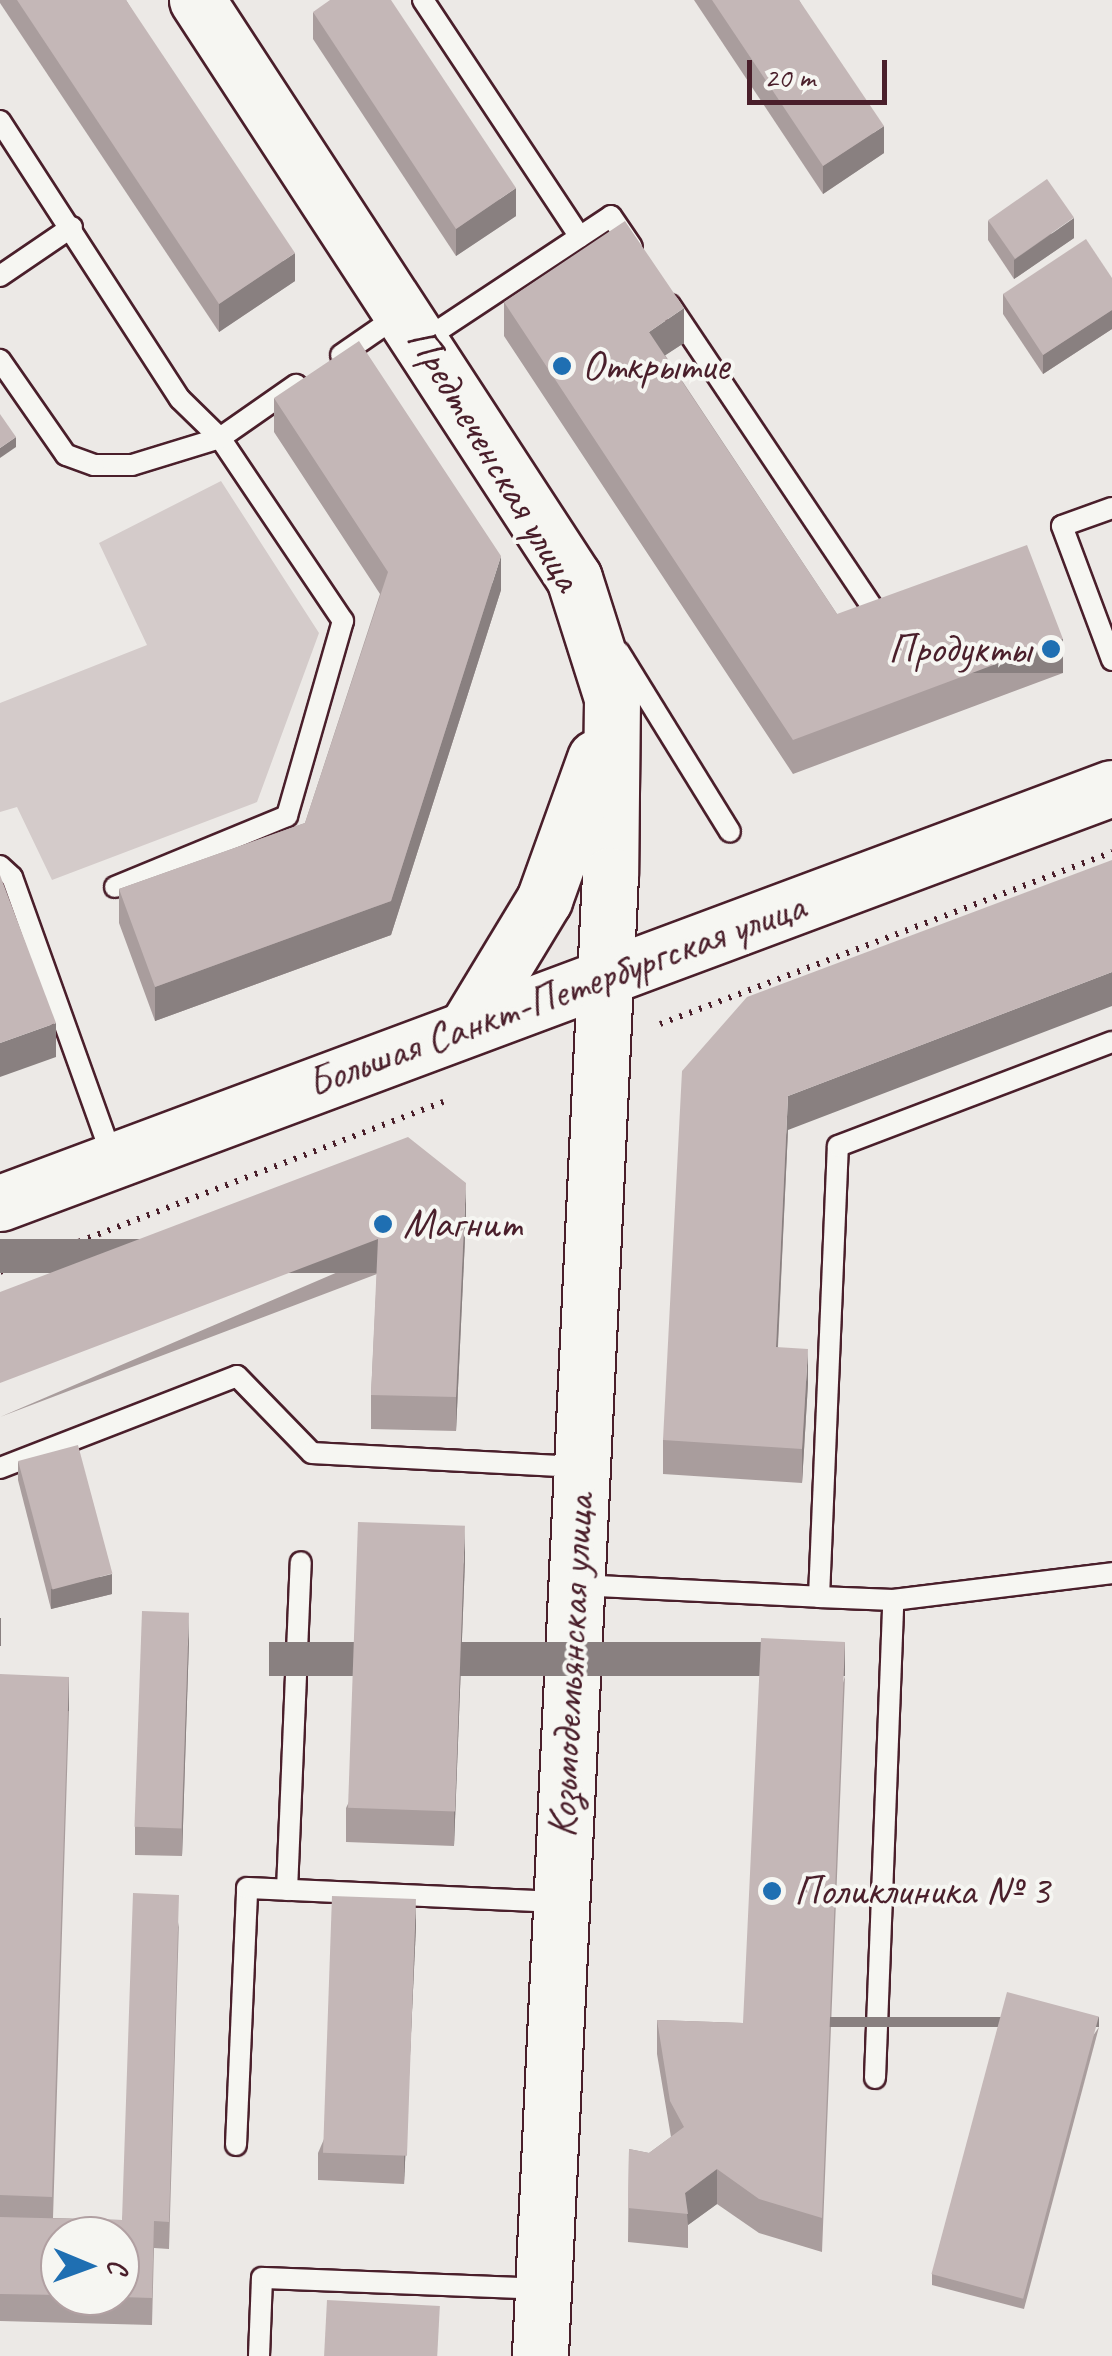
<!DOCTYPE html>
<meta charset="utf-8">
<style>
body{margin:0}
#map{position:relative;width:1112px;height:2356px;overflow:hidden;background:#ece9e6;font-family:Caveat,sans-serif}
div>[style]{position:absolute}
.green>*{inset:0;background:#d4cbca}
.path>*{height:6px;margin-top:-3px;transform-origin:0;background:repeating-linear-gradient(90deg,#4a1f2b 0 2.5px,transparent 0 10.5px)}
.roads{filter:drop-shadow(2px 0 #4a1f2b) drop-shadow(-2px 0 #4a1f2b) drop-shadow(0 2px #4a1f2b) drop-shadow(0 -2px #4a1f2b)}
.lane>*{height:20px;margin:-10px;padding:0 10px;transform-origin:10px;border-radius:10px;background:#f6f6f2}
.secondary>*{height:55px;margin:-27.5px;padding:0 27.5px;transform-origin:27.5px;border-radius:27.5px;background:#f6f6f2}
.primary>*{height:55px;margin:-27.5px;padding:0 27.5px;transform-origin:27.5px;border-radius:27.5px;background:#f6f6f2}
.wall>*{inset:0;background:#a99d9d}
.shaded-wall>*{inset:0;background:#898080;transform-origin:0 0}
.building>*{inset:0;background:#c4b7b7;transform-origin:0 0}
.dots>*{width:28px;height:28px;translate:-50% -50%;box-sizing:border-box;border:5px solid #f6f6f2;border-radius:50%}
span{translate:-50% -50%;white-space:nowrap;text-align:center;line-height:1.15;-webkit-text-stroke:8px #f6f6f2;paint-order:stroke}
.poi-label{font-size:42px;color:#4a1f2b}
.left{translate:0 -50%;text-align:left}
.right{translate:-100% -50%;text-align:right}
.street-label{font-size:42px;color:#4a1f2b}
.north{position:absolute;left:40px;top:2216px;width:100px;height:100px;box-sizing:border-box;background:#f6f6f2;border:2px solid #b1a0a2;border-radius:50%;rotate:91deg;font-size:28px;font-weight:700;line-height:40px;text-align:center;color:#4a1f2b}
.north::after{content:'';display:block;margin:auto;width:35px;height:45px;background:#1f6fb2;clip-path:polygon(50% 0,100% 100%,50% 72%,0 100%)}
.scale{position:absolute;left:747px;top:60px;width:140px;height:45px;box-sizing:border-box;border:5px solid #4a1f2b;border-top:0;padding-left:12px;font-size:30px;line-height:35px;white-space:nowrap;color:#4a1f2b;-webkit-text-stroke:8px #f6f6f2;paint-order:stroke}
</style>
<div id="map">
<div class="green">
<div style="clip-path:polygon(221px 481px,319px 633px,257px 802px,52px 880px,17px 807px,0 812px,0 703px,147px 645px,99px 543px)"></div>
</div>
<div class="path">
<div style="left:660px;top:1024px;width:484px;rotate:-20.8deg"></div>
<div style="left:0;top:1272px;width:475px;rotate:-21deg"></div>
</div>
<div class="roads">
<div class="lane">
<div style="left:423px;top:0;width:284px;rotate:56.5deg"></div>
<div style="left:0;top:121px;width:331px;rotate:57.1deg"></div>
<div style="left:180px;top:399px;width:56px;rotate:44.3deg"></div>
<div style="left:220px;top:438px;width:92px;rotate:162.9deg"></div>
<div style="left:132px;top:465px;width:38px;rotate:180deg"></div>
<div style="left:94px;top:465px;width:30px;rotate:-160deg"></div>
<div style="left:66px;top:455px;width:116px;rotate:-124.8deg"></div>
<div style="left:0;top:276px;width:87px;rotate:-34.2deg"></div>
<div style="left:670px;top:305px;width:383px;rotate:56.2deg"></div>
<div style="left:424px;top:340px;width:224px;rotate:-33.5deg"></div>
<div style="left:611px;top:216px;width:37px;rotate:56deg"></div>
<div style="left:341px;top:355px;width:70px;rotate:-34.6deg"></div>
<div style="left:1112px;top:508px;width:53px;rotate:160.2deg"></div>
<div style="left:1062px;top:526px;width:143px;rotate:69.5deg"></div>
<div style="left:619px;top:652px;width:211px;rotate:58.3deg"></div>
<div style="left:0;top:866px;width:16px;rotate:43deg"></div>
<div style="left:12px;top:877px;width:297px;rotate:70.3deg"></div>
<div style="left:115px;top:887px;width:186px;rotate:-22.4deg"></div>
<div style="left:287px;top:816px;width:203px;rotate:-74deg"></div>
<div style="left:343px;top:621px;width:220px;rotate:-123.9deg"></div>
<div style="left:220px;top:438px;width:93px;rotate:-34.9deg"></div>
<div style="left:0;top:1468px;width:254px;rotate:-21.2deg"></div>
<div style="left:237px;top:1376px;width:107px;rotate:45.8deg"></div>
<div style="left:312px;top:1453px;width:266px;rotate:3deg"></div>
<div style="left:577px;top:1585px;width:242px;rotate:2.8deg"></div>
<div style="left:819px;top:1597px;width:451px;rotate:-87.6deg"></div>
<div style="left:838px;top:1146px;width:293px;rotate:-20.8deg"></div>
<div style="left:819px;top:1597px;width:74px;rotate:2.3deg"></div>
<div style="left:893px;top:1600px;width:221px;rotate:-7deg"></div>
<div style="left:287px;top:1890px;width:328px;rotate:-87.6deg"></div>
<div style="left:875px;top:2078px;width:478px;rotate:-87.8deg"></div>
<div style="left:236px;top:2145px;width:257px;rotate:-87.5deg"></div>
<div style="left:247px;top:1888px;width:312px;rotate:2.6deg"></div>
<div style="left:259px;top:2356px;width:78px;rotate:-87.8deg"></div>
<div style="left:262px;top:2278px;width:280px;rotate:2.2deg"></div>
</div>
<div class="secondary">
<div style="left:197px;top:0;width:690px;rotate:56.89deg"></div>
<div style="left:574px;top:578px;width:126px;rotate:72.4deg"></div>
<div style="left:612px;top:698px;width:177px;rotate:90.6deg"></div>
<div style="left:610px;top:875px;width:1483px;rotate:92.71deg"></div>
<div style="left:467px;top:1027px;width:149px;rotate:-58.8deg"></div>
<div style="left:544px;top:900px;width:151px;rotate:-70.2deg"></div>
</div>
<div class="primary">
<div style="left:0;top:1203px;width:1187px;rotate:-20.47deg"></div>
</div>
</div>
<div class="wall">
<div style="clip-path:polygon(0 0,126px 0,295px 281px,219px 332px,0 3px)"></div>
<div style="clip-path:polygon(694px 0,799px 0,884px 153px,823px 194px)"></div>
<div style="clip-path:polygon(313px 12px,516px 216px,456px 256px,313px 39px)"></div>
<div style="clip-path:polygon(988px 221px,1074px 238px,1014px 279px,988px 240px)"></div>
<div style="clip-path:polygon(1112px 278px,1112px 329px,1043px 374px,1003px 314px,1003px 294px)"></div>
<div style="clip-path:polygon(504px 302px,684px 343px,665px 355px,837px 614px,1063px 673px,793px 774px,504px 336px)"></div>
<div style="clip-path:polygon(274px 398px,501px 590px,391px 935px,155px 1021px,119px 923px,119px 889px,305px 823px,380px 594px,274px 432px)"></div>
<div style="clip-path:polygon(788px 1130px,778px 1347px,808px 1383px,802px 1483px,663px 1474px,663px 1440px)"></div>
<div style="clip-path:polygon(466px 1217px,456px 1431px,371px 1429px,371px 1395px,377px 1274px,0 1417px)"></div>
<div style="clip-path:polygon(18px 1461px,112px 1594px,51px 1609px,18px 1480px)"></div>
<div style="clip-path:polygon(465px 1560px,454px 1846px,346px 1842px,346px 1808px)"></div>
<div style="clip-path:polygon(189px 1640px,182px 1856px,135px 1855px,135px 1827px)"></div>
<div style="clip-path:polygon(evenodd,0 1674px,69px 1711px,53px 2218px,122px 2220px,179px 1922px,169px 2249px,154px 2248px,152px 2325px,0 2321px,0 1674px,60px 2236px,120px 2296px,60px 2296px,60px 2236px)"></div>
<div style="clip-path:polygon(845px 1676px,822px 2252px,759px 2233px,717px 2204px,688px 2225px,688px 2248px,628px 2242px,629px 2149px,649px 2153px,671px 2137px,657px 2054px,657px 2020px,743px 2023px)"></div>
<div style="clip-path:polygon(416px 1926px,404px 2184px,318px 2180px,318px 2153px)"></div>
<div style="clip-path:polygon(1099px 2027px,1024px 2309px,932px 2285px,932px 2274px)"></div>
</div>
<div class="shaded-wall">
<div style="clip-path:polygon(884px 126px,884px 153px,823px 194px,823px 166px)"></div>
<div style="clip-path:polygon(516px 188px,516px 216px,456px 256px,456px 229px)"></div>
<div style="clip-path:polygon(1074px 218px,1074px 238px,1014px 279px,1014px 260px)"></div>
<div style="clip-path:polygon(295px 253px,295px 281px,219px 332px,219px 304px)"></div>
<div style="clip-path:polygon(684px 308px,684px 343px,649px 366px,649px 332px)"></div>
<div style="clip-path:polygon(1112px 310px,1112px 329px,1043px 374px,1043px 355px)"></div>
<div style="clip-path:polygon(16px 437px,16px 447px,0 458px,0 448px)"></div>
<div style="clip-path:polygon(501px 556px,501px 590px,391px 935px,155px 1021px,155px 987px,391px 901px)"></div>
<div style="left:1063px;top:639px;width:34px;height:288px;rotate:90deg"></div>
<div style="clip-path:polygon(1112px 972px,1112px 1006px,788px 1130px,776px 1381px,776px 1347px,788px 1096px)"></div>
<div style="clip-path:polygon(56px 1023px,56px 1057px,0 1077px,0 1043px)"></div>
<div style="clip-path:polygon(466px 1183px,466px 1217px,456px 1431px,456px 1397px)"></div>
<div style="left:378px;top:1239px;width:34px;height:404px;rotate:90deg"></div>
<div style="clip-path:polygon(808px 1349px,808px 1383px,802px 1483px,802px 1449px)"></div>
<div style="clip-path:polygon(465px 1526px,465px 1560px,454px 1846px,454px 1812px)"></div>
<div style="clip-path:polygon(112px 1574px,112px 1594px,51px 1609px,51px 1589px)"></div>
<div style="clip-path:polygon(189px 1613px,189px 1640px,182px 1856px,182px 1829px)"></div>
<div style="left:1px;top:1618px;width:28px;height:1px;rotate:90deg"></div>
<div style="left:845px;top:1642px;width:34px;height:576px;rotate:90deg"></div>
<div style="left:69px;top:1677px;width:34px;height:520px;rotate:90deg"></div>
<div style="clip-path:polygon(416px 1899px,416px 1926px,404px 2184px,404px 2156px)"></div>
<div style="left:1099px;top:2017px;width:10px;height:292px;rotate:90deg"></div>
<div style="clip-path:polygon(717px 2169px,717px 2204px,688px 2225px,685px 2193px)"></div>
</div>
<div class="building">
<div style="clip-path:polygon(17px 0,126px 0,295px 253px,219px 304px)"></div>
<div style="clip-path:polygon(330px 0,391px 0,516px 188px,456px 229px,313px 12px)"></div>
<div style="clip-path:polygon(712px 0,799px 0,884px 126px,823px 166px)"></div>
<div style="left:1047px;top:179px;width:47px;height:72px;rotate:55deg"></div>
<div style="clip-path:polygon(625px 221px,684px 308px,649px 332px,837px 614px,1027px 545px,1063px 639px,793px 740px,504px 302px)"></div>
<div style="clip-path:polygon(1086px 239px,1112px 278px,1112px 310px,1043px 355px,1003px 294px)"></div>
<div style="clip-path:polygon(359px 341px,501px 556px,391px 901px,155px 987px,119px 889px,305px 823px,388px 572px,274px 398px)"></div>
<div style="clip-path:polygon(0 414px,16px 437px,0 448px)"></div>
<div style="clip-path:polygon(1112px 860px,1112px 972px,788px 1096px,776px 1347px,808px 1349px,802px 1449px,663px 1440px,682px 1071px,747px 997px)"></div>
<div style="clip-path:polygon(0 875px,56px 1023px,0 1043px)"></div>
<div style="clip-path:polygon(408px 1137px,466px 1183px,456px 1397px,371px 1395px,378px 1239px,0 1383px,0 1292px)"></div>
<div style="left:78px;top:1445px;width:133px;height:62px;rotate:75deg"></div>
<div style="left:358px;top:1522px;width:107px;height:286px;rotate:2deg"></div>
<div style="left:142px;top:1611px;width:47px;height:216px;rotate:2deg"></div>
<div style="clip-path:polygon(761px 1638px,845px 1642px,822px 2218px,759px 2199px,717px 2169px,685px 2193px,688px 2214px,628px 2208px,629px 2149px,649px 2153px,684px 2127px,670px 2101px,657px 2020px,743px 2023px)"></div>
<div style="clip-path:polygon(0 1674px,69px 1677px,52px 2197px,0 2195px)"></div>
<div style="clip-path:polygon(133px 1893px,179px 1895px,169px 2222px,154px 2221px,152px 2298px,90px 2296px,120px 2296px,120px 2236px,60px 2236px,60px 2295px,0 2294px,0 2217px,122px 2220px)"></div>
<div style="left:332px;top:1896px;width:84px;height:257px;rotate:2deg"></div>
<div style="left:1007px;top:1992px;width:95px;height:292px;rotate:15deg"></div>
<div style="left:327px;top:2300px;width:113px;height:56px;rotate:3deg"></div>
</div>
<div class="dots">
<div style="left:562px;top:366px;background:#1f6fb2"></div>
<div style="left:1051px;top:649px;background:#1f6fb2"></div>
<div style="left:383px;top:1224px;background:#1f6fb2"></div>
<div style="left:772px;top:1891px;background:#1f6fb2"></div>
</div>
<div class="poi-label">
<span class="left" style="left:582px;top:366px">Открытие</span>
<span class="right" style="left:1031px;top:649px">Продукты</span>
<span class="left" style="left:403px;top:1224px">Магнит</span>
<span class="left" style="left:794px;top:1891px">Поликлиника № 3</span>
</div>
<div class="street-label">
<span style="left:494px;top:459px;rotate:59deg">Предтеченская улица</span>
<span style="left:556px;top:995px;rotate:-20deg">Большая Санкт-Петербургская улица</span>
<span style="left:571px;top:1666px;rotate:-87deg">Козьмодемьянская улица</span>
</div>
<div class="north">С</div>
<div class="scale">20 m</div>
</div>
